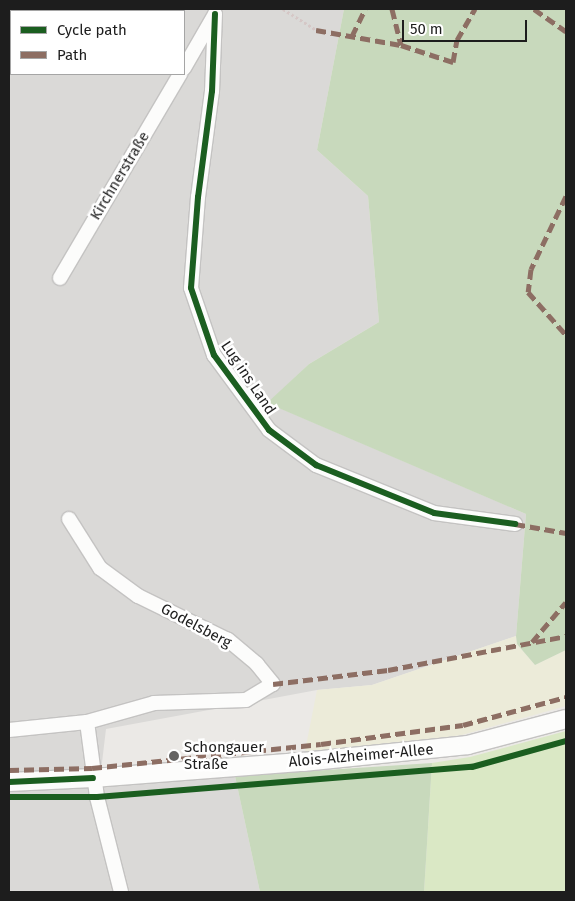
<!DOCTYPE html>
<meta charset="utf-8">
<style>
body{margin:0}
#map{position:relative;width:575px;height:901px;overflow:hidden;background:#ebe9e6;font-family:"Fira Sans",sans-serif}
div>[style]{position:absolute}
.residential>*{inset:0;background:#dad9d7}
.farmland>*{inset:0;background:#ecebd9}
.grass>*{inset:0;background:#dae8c5}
.forest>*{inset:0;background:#c8d9bc}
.path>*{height:3px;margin-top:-1.5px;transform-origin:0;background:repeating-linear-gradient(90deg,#d5c7c6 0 2.5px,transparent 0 5px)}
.roads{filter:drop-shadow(1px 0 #c4c3c2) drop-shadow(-1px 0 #c4c3c2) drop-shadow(0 1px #c4c3c2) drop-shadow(0 -1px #c4c3c2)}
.minor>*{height:14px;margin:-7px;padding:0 7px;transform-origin:7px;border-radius:7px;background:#fcfcfb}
.tertiary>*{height:18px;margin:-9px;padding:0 9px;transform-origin:9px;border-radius:9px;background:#fcfcfb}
.quiet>*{height:5px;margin-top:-2.5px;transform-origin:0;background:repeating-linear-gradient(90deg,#8d6e63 0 10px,transparent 0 15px)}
.cycleway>*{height:6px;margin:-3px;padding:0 3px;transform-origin:3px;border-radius:3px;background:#1b5e20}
.dots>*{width:14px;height:14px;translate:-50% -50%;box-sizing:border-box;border:2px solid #fff;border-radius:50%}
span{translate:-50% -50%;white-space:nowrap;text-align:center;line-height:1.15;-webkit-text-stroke:5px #fff;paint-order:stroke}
.street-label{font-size:15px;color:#1d1d1d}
.poi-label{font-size:15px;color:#1d1d1d}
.left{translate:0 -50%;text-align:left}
.frame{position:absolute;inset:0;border:10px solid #1d1d1d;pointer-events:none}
.legend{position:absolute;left:10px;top:10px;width:175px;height:65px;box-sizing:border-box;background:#fff;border:1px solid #a5a5a5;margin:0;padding:6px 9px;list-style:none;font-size:15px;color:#1d1d1d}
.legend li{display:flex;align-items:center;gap:10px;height:25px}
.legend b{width:25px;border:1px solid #a5a5a5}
.scale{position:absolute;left:402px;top:20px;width:125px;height:22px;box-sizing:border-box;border:2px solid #1d1d1d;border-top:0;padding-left:6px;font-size:15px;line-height:18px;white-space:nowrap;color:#1d1d1d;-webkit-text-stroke:4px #fff;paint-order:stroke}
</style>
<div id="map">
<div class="residential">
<div style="clip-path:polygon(evenodd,9px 9px,344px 9px,317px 150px,368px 196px,379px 322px,309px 364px,268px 403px,526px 514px,516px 636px,372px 685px,317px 690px,106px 729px,101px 771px,9px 773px,9px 9px,11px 11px,184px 11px,184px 74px,11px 74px,11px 11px)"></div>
<div style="clip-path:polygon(235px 776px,260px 892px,9px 892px,9px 790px)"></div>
</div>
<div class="farmland">
<div style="clip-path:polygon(516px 636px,517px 644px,535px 665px,566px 650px,566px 706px,462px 735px,360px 748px,305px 751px,317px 690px,372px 685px)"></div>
</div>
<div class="grass">
<div style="clip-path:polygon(566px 731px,566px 892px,424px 892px,432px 763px,470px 757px)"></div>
</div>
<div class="forest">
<div style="clip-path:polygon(344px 9px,566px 9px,566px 650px,535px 665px,517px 644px,516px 636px,526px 514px,267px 403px,309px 364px,379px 322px,368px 196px,317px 150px)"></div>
<div style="clip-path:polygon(432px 763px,424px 892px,260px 892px,235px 776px)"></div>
</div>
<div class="path">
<div style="left:283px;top:9px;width:39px;rotate:32deg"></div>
</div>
<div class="roads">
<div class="minor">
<div style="left:215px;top:14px;width:77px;rotate:92.2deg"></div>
<div style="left:212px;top:91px;width:107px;rotate:97.5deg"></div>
<div style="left:198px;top:197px;width:91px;rotate:94.4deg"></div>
<div style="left:191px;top:288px;width:71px;rotate:71.1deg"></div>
<div style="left:214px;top:355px;width:93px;rotate:53.7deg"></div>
<div style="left:269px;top:430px;width:59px;rotate:36.7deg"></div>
<div style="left:316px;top:465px;width:127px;rotate:22.1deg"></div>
<div style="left:434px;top:513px;width:82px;rotate:7.7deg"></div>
<div style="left:184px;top:68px;width:60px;rotate:-60deg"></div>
<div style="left:60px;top:278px;width:237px;rotate:-59.5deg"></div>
<div style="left:87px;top:722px;width:76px;rotate:82.4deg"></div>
<div style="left:97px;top:797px;width:98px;rotate:75.8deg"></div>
<div style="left:9px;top:730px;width:78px;rotate:-5.9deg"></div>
<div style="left:87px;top:722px;width:70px;rotate:-15.8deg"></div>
<div style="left:154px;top:703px;width:92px;rotate:-1.9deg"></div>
<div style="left:246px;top:700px;width:31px;rotate:-31deg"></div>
<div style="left:273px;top:684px;width:26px;rotate:-129deg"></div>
<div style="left:257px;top:664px;width:38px;rotate:-140deg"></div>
<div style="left:228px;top:640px;width:100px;rotate:-153.9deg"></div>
<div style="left:138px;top:596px;width:47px;rotate:-143.6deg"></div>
<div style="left:100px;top:568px;width:58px;rotate:-122.3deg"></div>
</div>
<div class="tertiary">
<div style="left:9px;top:782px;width:84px;rotate:-2.7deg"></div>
<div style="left:93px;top:778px;width:211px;rotate:-4.4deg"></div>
<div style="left:303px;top:762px;width:166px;rotate:-5.9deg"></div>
<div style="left:468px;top:745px;width:101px;rotate:-14.9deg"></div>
</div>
</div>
<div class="quiet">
<div style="left:392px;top:9px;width:37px;rotate:76deg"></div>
<div style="left:401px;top:45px;width:55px;rotate:18.1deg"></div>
<div style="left:453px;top:62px;width:22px;rotate:-80deg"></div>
<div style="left:457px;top:40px;width:36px;rotate:-60deg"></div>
<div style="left:534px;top:9px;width:39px;rotate:35deg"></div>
<div style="left:316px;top:30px;width:86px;rotate:10deg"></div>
<div style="left:352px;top:36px;width:30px;rotate:-64deg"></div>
<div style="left:566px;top:196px;width:81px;rotate:115.6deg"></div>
<div style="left:531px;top:269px;width:23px;rotate:97deg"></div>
<div style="left:528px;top:292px;width:57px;rotate:48.5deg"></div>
<div style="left:515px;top:524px;width:52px;rotate:10deg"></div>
<div style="left:532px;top:642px;width:52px;rotate:-49.6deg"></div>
<div style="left:273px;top:684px;width:116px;rotate:-6.9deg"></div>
<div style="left:388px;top:670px;width:181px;rotate:-10.8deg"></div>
<div style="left:9px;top:770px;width:83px;rotate:-1.4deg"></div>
<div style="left:92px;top:768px;width:230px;rotate:-6deg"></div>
<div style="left:321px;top:744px;width:143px;rotate:-7.6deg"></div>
<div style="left:463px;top:725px;width:107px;rotate:-15.2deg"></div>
</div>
<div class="cycleway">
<div style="left:215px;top:14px;width:77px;rotate:92.2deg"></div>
<div style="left:212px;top:91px;width:107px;rotate:97.5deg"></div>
<div style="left:198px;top:197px;width:91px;rotate:94.4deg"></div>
<div style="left:191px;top:288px;width:71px;rotate:71.1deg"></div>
<div style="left:214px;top:355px;width:93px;rotate:53.7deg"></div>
<div style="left:269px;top:430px;width:59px;rotate:36.7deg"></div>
<div style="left:316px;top:465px;width:127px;rotate:22.1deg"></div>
<div style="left:434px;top:513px;width:82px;rotate:7.7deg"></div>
<div style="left:9px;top:782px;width:84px;rotate:-2.7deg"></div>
<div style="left:9px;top:797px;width:88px"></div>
<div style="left:97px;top:797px;width:376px;rotate:-4.6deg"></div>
<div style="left:472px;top:767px;width:98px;rotate:-15.5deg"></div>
</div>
<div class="dots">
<div style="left:174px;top:756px;background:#656463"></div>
</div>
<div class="street-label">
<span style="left:120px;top:176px;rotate:-59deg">Kirchnerstraße</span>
<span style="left:248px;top:378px;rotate:56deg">Lug ins Land</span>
<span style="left:196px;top:626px;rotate:28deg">Godelsberg</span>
<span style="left:361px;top:756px;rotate:-5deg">Alois-Alzheimer-Allee</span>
</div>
<div class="poi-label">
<span class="left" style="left:184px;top:756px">Schongauer<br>Straße</span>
</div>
<div class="frame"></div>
<ul class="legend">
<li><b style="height:6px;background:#1b5e20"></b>Cycle path</li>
<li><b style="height:6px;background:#8d6e63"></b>Path</li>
</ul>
<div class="scale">50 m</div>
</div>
